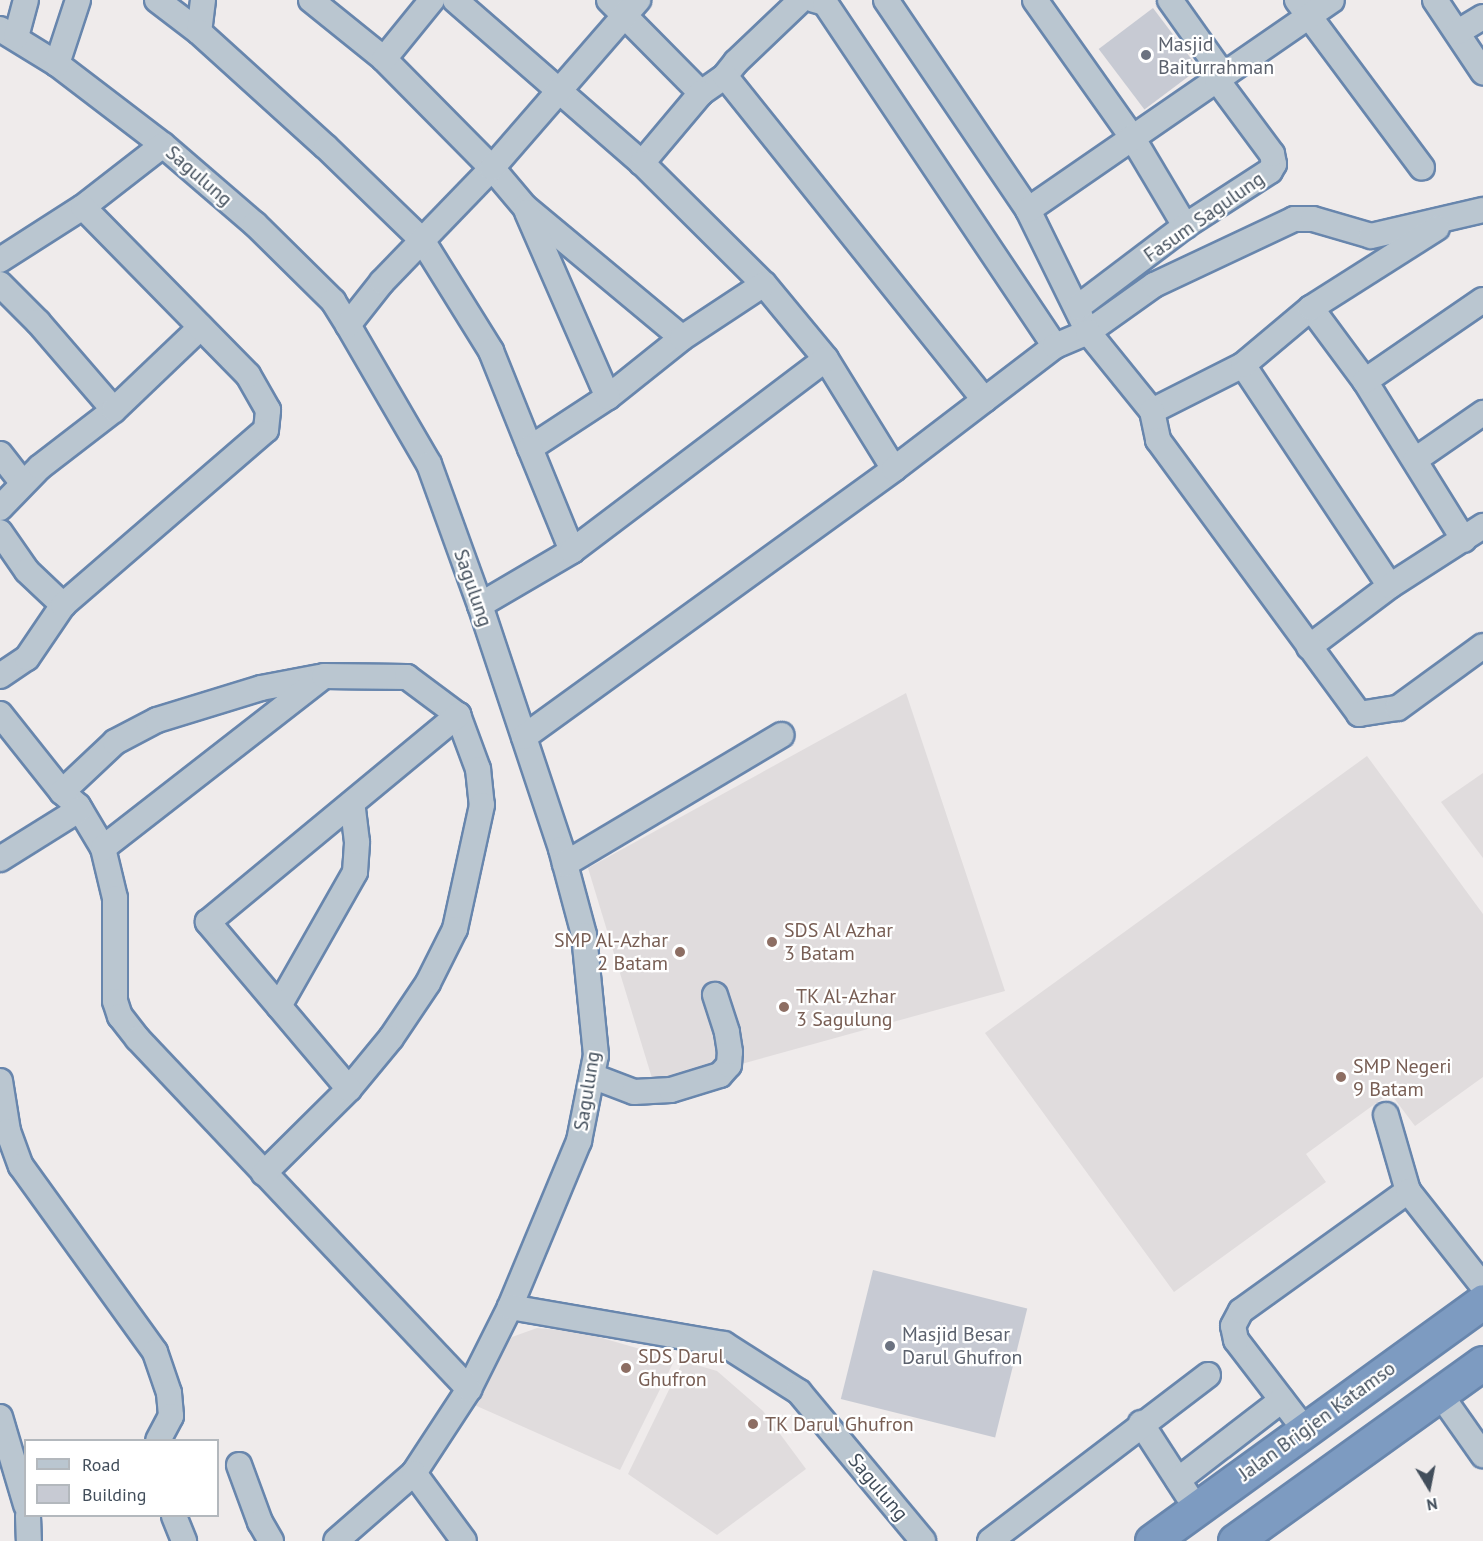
<!DOCTYPE html>
<style>
body{margin:0}
#map{position:relative;width:1483px;height:1541px;overflow:hidden;background:#efebeb;font-family:"PT Sans",sans-serif}
div>[style]{position:absolute}
.education>*{inset:0;background:#e0dcdd}
.building>*{inset:0;background:#c7cad3;transform-origin:0 0}
.roads{filter:drop-shadow(2px 0 #6886ad) drop-shadow(-2px 0 #6886ad) drop-shadow(0 2px #6886ad) drop-shadow(0 -2px #6886ad)}
.minor>*{height:24px;margin:-12px;padding:0 12px;transform-origin:12px;border-radius:12px;background:#bac6d0}
.highway>*{height:33px;margin:-16.5px;padding:0 16.5px;transform-origin:16.5px;border-radius:16.5px;background:#7d9bc1}
.dots>*{width:16px;height:16px;translate:-50% -50%;box-sizing:border-box;border:3px solid #fff;border-radius:50%}
span{translate:-50% -50%;white-space:nowrap;text-align:center;line-height:1.15;-webkit-text-stroke:4.5px #fff;paint-order:stroke}
.worship-label{font-size:20px;color:#5b616d}
.left{translate:0 -50%;text-align:left}
.street-label{font-size:20px;color:#424e5b}
.education-label{font-size:20px;color:#785e54}
.right{translate:-100% -50%;text-align:right}
.legend{position:absolute;left:24px;top:1439px;width:195px;height:78px;box-sizing:border-box;background:#fff;border:2px solid #b3b8bd;margin:0;padding:8px 10px;list-style:none;font-size:18px;color:#424e5b}
.legend li{display:flex;align-items:center;gap:12px;height:30px}
.legend b{width:30px;border:2px solid #b3b8bd}
.north{position:absolute;left:1399px;top:1457px;width:60px;height:60px;-webkit-text-stroke:4px #fff;paint-order:stroke;rotate:170deg;font-size:16px;font-weight:700;line-height:24px;text-align:center;color:#424e5b}
.north::after{content:'';display:block;margin:auto;width:21px;height:27px;background:#424e5b;clip-path:polygon(50% 0,100% 100%,50% 72%,0 100%)}
</style>
<div id="map">
<div class="education">
<div style="clip-path:polygon(906px 693px,1005px 991px,655px 1088px,588px 868px)"></div>
<div style="clip-path:polygon(1367px 756px,1483px 914px,1483px 1077px,1415px 1126px,1390px 1093px,1306px 1154px,1326px 1182px,1174px 1292px,985px 1033px)"></div>
<div style="clip-path:polygon(1483px 773px,1483px 858px,1441px 802px)"></div>
<div style="clip-path:polygon(537px 1328px,581px 1332px,675px 1359px,620px 1470px,470px 1403px,512px 1337px)"></div>
<div style="clip-path:polygon(683px 1361px,717px 1371px,763px 1411px,806px 1469px,717px 1535px,628px 1474px)"></div>
</div>
<div class="building">
<div style="left:1153px;top:8px;width:76px;height:68px;rotate:53deg"></div>
<div style="left:873px;top:1270px;width:159px;height:133px;rotate:14deg"></div>
</div>
<div class="roads">
<div class="minor">
<div style="left:157px;top:0;width:53px;rotate:37.3deg"></div>
<div style="left:203px;top:0;width:32px;rotate:97deg"></div>
<div style="left:199px;top:32px;width:171px;rotate:42.2deg"></div>
<div style="left:326px;top:147px;width:134px;rotate:44.1deg"></div>
<div style="left:422px;top:240px;width:131px;rotate:58.1deg"></div>
<div style="left:491px;top:351px;width:105px;rotate:68.1deg"></div>
<div style="left:311px;top:0;width:94px;rotate:38.9deg"></div>
<div style="left:384px;top:59px;width:153px;rotate:45.3deg"></div>
<div style="left:492px;top:168px;width:51px;rotate:49.8deg"></div>
<div style="left:525px;top:207px;width:204px;rotate:39.8deg"></div>
<div style="left:682px;top:338px;width:95px;rotate:141.4deg"></div>
<div style="left:608px;top:397px;width:93px;rotate:146.8deg"></div>
<div style="left:530px;top:448px;width:111px;rotate:67.8deg"></div>
<div style="left:455px;top:0;width:248px;rotate:41.1deg"></div>
<div style="left:609px;top:0;width:131px;rotate:45.3deg"></div>
<div style="left:701px;top:93px;width:29px;rotate:-35deg"></div>
<div style="left:725px;top:76px;width:18px;rotate:-52deg"></div>
<div style="left:736px;top:62px;width:90px;rotate:-43.6deg"></div>
<div style="left:814px;top:0;width:11px;rotate:15deg"></div>
<div style="left:825px;top:3px;width:413px;rotate:56.2deg"></div>
<div style="left:886px;top:0;width:254px;rotate:55.9deg"></div>
<div style="left:1028px;top:210px;width:136px;rotate:63.8deg"></div>
<div style="left:1088px;top:332px;width:81px;rotate:-35.5deg"></div>
<div style="left:1154px;top:285px;width:155px;rotate:-25.2deg"></div>
<div style="left:1294px;top:219px;width:19px"></div>
<div style="left:1313px;top:219px;width:60px;rotate:16.3deg"></div>
<div style="left:1371px;top:236px;width:115px;rotate:-13.1deg"></div>
<div style="left:1035px;top:0;width:168px;rotate:54.7deg"></div>
<div style="left:1132px;top:137px;width:104px;rotate:59.2deg"></div>
<div style="left:1170px;top:0;width:93px;rotate:54.6deg"></div>
<div style="left:1297px;top:0;width:209px;rotate:53.3deg"></div>
<div style="left:1435px;top:0;width:87px;rotate:56.3deg"></div>
<div style="left:0;top:29px;width:67px;rotate:31.6deg"></div>
<div style="left:57px;top:64px;width:133px;rotate:37.4deg"></div>
<div style="left:163px;top:145px;width:121px;rotate:40.7deg"></div>
<div style="left:255px;top:224px;width:110px;rotate:44.6deg"></div>
<div style="left:333px;top:301px;width:28px;rotate:58deg"></div>
<div style="left:348px;top:325px;width:161px;rotate:59.8deg"></div>
<div style="left:429px;top:464px;width:150px;rotate:70.1deg"></div>
<div style="left:480px;top:605px;width:257px;rotate:71.6deg"></div>
<div style="left:561px;top:849px;width:89px;rotate:75deg"></div>
<div style="left:584px;top:935px;width:121px;rotate:84.3deg"></div>
<div style="left:596px;top:1055px;width:88px;rotate:101.2deg"></div>
<div style="left:579px;top:1141px;width:180px;rotate:112.6deg"></div>
<div style="left:510px;top:1307px;width:92px;rotate:116.6deg"></div>
<div style="left:469px;top:1389px;width:100px;rotate:123.2deg"></div>
<div style="left:414px;top:1473px;width:103px;rotate:138.9deg"></div>
<div style="left:1458px;top:32px;width:29px;rotate:-31deg"></div>
<div style="left:16px;top:37px;width:38px;rotate:-75deg"></div>
<div style="left:384px;top:59px;width:76px;rotate:-50.9deg"></div>
<div style="left:57px;top:64px;width:67px;rotate:-71.8deg"></div>
<div style="left:725px;top:76px;width:415px;rotate:51.3deg"></div>
<div style="left:701px;top:93px;width:92px;rotate:130.1deg"></div>
<div style="left:642px;top:163px;width:172px;rotate:44.8deg"></div>
<div style="left:764px;top:284px;width:97px;rotate:50.4deg"></div>
<div style="left:826px;top:359px;width:129px;rotate:58.3deg"></div>
<div style="left:1028px;top:210px;width:369px;rotate:-34.6deg"></div>
<div style="left:527px;top:212px;width:202px;rotate:66.4deg"></div>
<div style="left:0;top:260px;width:98px;rotate:-32.6deg"></div>
<div style="left:83px;top:207px;width:101px;rotate:-37.8deg"></div>
<div style="left:0;top:284px;width:54px;rotate:45deg"></div>
<div style="left:38px;top:322px;width:116px;rotate:49.2deg"></div>
<div style="left:1078px;top:307px;width:134px;rotate:-37.1deg"></div>
<div style="left:1185px;top:226px;width:101px;rotate:-32.9deg"></div>
<div style="left:1270px;top:171px;width:8px;rotate:-60deg"></div>
<div style="left:1274px;top:164px;width:10px;rotate:-101deg"></div>
<div style="left:1272px;top:154px;width:92px;rotate:-126.6deg"></div>
<div style="left:1311px;top:308px;width:91px;rotate:53.5deg"></div>
<div style="left:1365px;top:381px;width:187px;rotate:58.1deg"></div>
<div style="left:348px;top:325px;width:55px;rotate:-51.7deg"></div>
<div style="left:382px;top:282px;width:158px;rotate:-46deg"></div>
<div style="left:492px;top:168px;width:223px;rotate:-49deg"></div>
<div style="left:682px;top:338px;width:98px;rotate:-33.4deg"></div>
<div style="left:1243px;top:365px;width:265px;rotate:56.4deg"></div>
<div style="left:1365px;top:381px;width:143px;rotate:-34.5deg"></div>
<div style="left:1152px;top:411px;width:102px;rotate:-26.8deg"></div>
<div style="left:1243px;top:365px;width:89px;rotate:-40deg"></div>
<div style="left:1311px;top:308px;width:149px;rotate:-32.4deg"></div>
<div style="left:0;top:454px;width:37px;rotate:52deg"></div>
<div style="left:1415px;top:460px;width:83px;rotate:-34.7deg"></div>
<div style="left:0;top:508px;width:57px;rotate:-45.7deg"></div>
<div style="left:40px;top:467px;width:93px;rotate:-37.6deg"></div>
<div style="left:114px;top:410px;width:120px;rotate:-43.7deg"></div>
<div style="left:0;top:532px;width:47px;rotate:55.3deg"></div>
<div style="left:27px;top:571px;width:50px;rotate:43.4deg"></div>
<div style="left:480px;top:605px;width:107px;rotate:-30.4deg"></div>
<div style="left:572px;top:551px;width:318px;rotate:-37.1deg"></div>
<div style="left:1309px;top:647px;width:101px;rotate:-37deg"></div>
<div style="left:1390px;top:586px;width:111px;rotate:-32.8deg"></div>
<div style="left:0;top:676px;width:32px;rotate:-34deg"></div>
<div style="left:27px;top:658px;width:64px;rotate:-55.8deg"></div>
<div style="left:63px;top:605px;width:268px;rotate:-40.8deg"></div>
<div style="left:266px;top:430px;width:20px;rotate:-84deg"></div>
<div style="left:268px;top:410px;width:40px;rotate:-119.7deg"></div>
<div style="left:248px;top:375px;width:235px;rotate:-134.5deg"></div>
<div style="left:0;top:714px;width:100px;rotate:51.5deg"></div>
<div style="left:62px;top:792px;width:21px;rotate:41deg"></div>
<div style="left:78px;top:806px;width:49px;rotate:59.2deg"></div>
<div style="left:103px;top:848px;width:51px;rotate:76.5deg"></div>
<div style="left:115px;top:898px;width:103px;rotate:90deg"></div>
<div style="left:115px;top:1001px;width:16px;rotate:72deg"></div>
<div style="left:120px;top:1016px;width:29px;rotate:52deg"></div>
<div style="left:138px;top:1039px;width:482px;rotate:46.6deg"></div>
<div style="left:524px;top:737px;width:457px;rotate:-35.9deg"></div>
<div style="left:894px;top:469px;width:203px;rotate:-37.4deg"></div>
<div style="left:1055px;top:346px;width:36px;rotate:-23deg"></div>
<div style="left:1088px;top:332px;width:102px;rotate:51deg"></div>
<div style="left:1152px;top:411px;width:30px;rotate:78deg"></div>
<div style="left:1158px;top:440px;width:340px;rotate:53.7deg"></div>
<div style="left:1359px;top:714px;width:39px;rotate:-9deg"></div>
<div style="left:1398px;top:708px;width:105px;rotate:-36.1deg"></div>
<div style="left:62px;top:792px;width:73px;rotate:-43.3deg"></div>
<div style="left:115px;top:742px;width:47px;rotate:-27.6deg"></div>
<div style="left:157px;top:720px;width:109px;rotate:-17.1deg"></div>
<div style="left:261px;top:688px;width:59px;rotate:-10.7deg"></div>
<div style="left:103px;top:848px;width:280px;rotate:-37.9deg"></div>
<div style="left:324px;top:676px;width:83px;rotate:0.7deg"></div>
<div style="left:407px;top:677px;width:64px;rotate:36.7deg"></div>
<div style="left:458px;top:715px;width:58px;rotate:69.7deg"></div>
<div style="left:478px;top:769px;width:36px;rotate:84deg"></div>
<div style="left:482px;top:805px;width:127px;rotate:102.3deg"></div>
<div style="left:455px;top:929px;width:60px;rotate:116.6deg"></div>
<div style="left:428px;top:983px;width:66px;rotate:123.9deg"></div>
<div style="left:391px;top:1038px;width:66px;rotate:129.5deg"></div>
<div style="left:349px;top:1089px;width:120px;rotate:135.3deg"></div>
<div style="left:0;top:859px;width:94px;rotate:-32deg"></div>
<div style="left:565px;top:864px;width:252px;rotate:-30.8deg"></div>
<div style="left:279px;top:1006px;width:154px;rotate:-60.4deg"></div>
<div style="left:355px;top:872px;width:30px;rotate:-86deg"></div>
<div style="left:357px;top:842px;width:39px;rotate:-97deg"></div>
<div style="left:592px;top:1076px;width:45px;rotate:20.9deg"></div>
<div style="left:634px;top:1092px;width:37px;rotate:-3deg"></div>
<div style="left:671px;top:1090px;width:51px;rotate:-17deg"></div>
<div style="left:720px;top:1075px;width:13px;rotate:-48deg"></div>
<div style="left:729px;top:1065px;width:13px;rotate:-86deg"></div>
<div style="left:730px;top:1052px;width:20px;rotate:-99deg"></div>
<div style="left:727px;top:1032px;width:39px;rotate:-108deg"></div>
<div style="left:0;top:1081px;width:51px;rotate:80.9deg"></div>
<div style="left:8px;top:1131px;width:37px;rotate:70deg"></div>
<div style="left:21px;top:1166px;width:229px;rotate:54.2deg"></div>
<div style="left:155px;top:1352px;width:43px;rotate:71.1deg"></div>
<div style="left:169px;top:1393px;width:23px;rotate:85deg"></div>
<div style="left:171px;top:1416px;width:27px;rotate:118deg"></div>
<div style="left:349px;top:1089px;width:219px;rotate:-130.2deg"></div>
<div style="left:208px;top:922px;width:325px;rotate:-39.6deg"></div>
<div style="left:1386px;top:1115px;width:79px;rotate:73.9deg"></div>
<div style="left:510px;top:1307px;width:217px;rotate:9.8deg"></div>
<div style="left:724px;top:1344px;width:89px;rotate:32.6deg"></div>
<div style="left:799px;top:1392px;width:194px;rotate:50.2deg"></div>
<div style="left:1440px;top:1394px;width:75px;rotate:54.8deg"></div>
<div style="left:0;top:1417px;width:92px;rotate:73.5deg"></div>
<div style="left:1141px;top:1423px;width:85px;rotate:57.1deg"></div>
<div style="left:1305px;top:1430px;width:113px;rotate:-127.5deg"></div>
<div style="left:1236px;top:1340px;width:14px;rotate:-102deg"></div>
<div style="left:1233px;top:1326px;width:17px;rotate:-62deg"></div>
<div style="left:1241px;top:1311px;width:206px;rotate:-35.7deg"></div>
<div style="left:1408px;top:1191px;width:121px;rotate:51.7deg"></div>
<div style="left:239px;top:1465px;width:61px;rotate:69.8deg"></div>
<div style="left:260px;top:1522px;width:22px;rotate:60deg"></div>
<div style="left:414px;top:1473px;width:84px;rotate:53.7deg"></div>
<div style="left:1178px;top:1480px;width:131px;rotate:-37.6deg"></div>
<div style="left:28px;top:1516px;width:25px;rotate:88deg"></div>
<div style="left:174px;top:1516px;width:27px;rotate:68deg"></div>
<div style="left:990px;top:1541px;width:274px;rotate:-37.3deg"></div>
</div>
<div class="highway">
<div style="left:1152px;top:1541px;width:409px;rotate:-35.9deg"></div>
<div style="left:1235px;top:1541px;width:305px;rotate:-35.7deg"></div>
</div>
</div>
<div class="dots">
<div style="left:1146px;top:55px;background:#6b7280"></div>
<div style="left:772px;top:942px;background:#8d6e63"></div>
<div style="left:680px;top:952px;background:#8d6e63"></div>
<div style="left:784px;top:1007px;background:#8d6e63"></div>
<div style="left:1341px;top:1077px;background:#8d6e63"></div>
<div style="left:890px;top:1346px;background:#6b7280"></div>
<div style="left:626px;top:1368px;background:#8d6e63"></div>
<div style="left:753px;top:1424px;background:#8d6e63"></div>
</div>
<div class="worship-label">
<span class="left" style="left:1158px;top:56px">Masjid<br>Baiturrahman</span>
<span class="left" style="left:902px;top:1346px">Masjid Besar<br>Darul Ghufron</span>
</div>
<div class="street-label">
<span style="left:199px;top:176px;rotate:41deg">Sagulung</span>
<span style="left:1204px;top:217px;rotate:-35deg">Fasum Sagulung</span>
<span style="left:473px;top:588px;rotate:71deg">Sagulung</span>
<span style="left:587px;top:1091px;rotate:-81deg">Sagulung</span>
<span style="left:1317px;top:1421px;rotate:-36deg">Jalan Brigjen Katamso</span>
<span style="left:878px;top:1487px;rotate:50deg">Sagulung</span>
</div>
<div class="education-label">
<span class="left" style="left:784px;top:942px">SDS Al Azhar<br>3 Batam</span>
<span class="right" style="left:668px;top:952px">SMP Al-Azhar<br>2 Batam</span>
<span class="left" style="left:796px;top:1008px">TK Al-Azhar<br>3 Sagulung</span>
<span class="left" style="left:1353px;top:1078px">SMP Negeri<br>9 Batam</span>
<span class="left" style="left:638px;top:1368px">SDS Darul<br>Ghufron</span>
<span class="left" style="left:765px;top:1424px">TK Darul Ghufron</span>
</div>
<ul class="legend">
<li><b style="height:8px;background:#bac6d0"></b>Road</li>
<li><b style="height:16px;background:#c7cad3"></b>Building</li>
</ul>
<div class="north">N</div>
</div>
